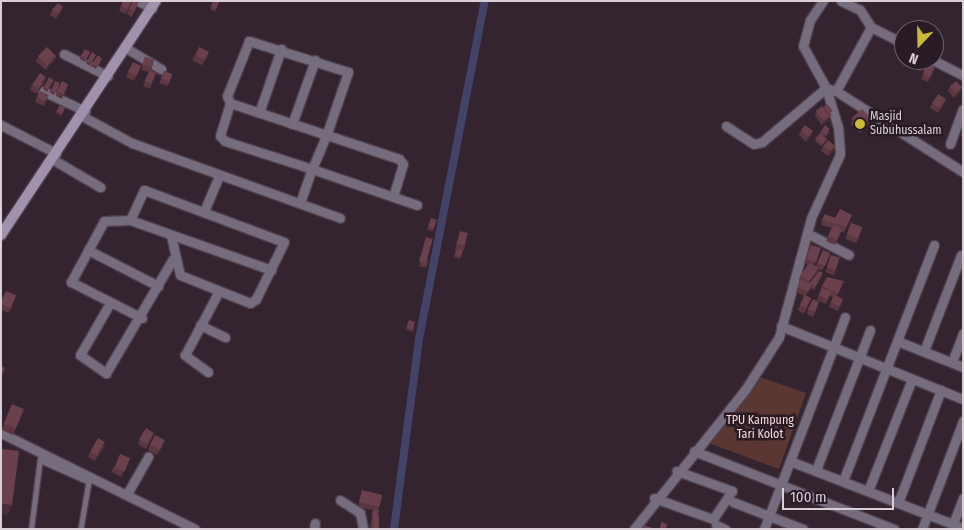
<!DOCTYPE html>
<style>
body{margin:0}
#map{position:relative;width:964px;height:530px;overflow:hidden;background:#332430;font-family:"Fira Sans Condensed",sans-serif}
div>[style]{position:absolute}
.green>*{inset:0;background:#5b3734}
.canal>*{height:8px;margin:-4px;padding:0 4px;transform-origin:4px;border-radius:4px;background:#424367}
.roads{filter:drop-shadow(1px 0 #4e3f4b) drop-shadow(-1px 0 #4e3f4b) drop-shadow(0 1px #4e3f4b) drop-shadow(0 -1px #4e3f4b)}
.lane>*{height:4.5px;margin:-2.25px;padding:0 2.25px;transform-origin:2.25px;border-radius:2.25px;background:#756c7d}
.street>*{height:9px;margin:-4.5px;padding:0 4.5px;transform-origin:4.5px;border-radius:4.5px;background:#756c7d}
.secondary>*{height:10px;margin:-5px;padding:0 5px;transform-origin:5px;border-radius:5px;background:#a092ac}
.wall>*{inset:0;background:#5b3742;transform-origin:0 0}
.shaded-wall>*{inset:0;background:#4a2d36}
.building>*{inset:0;background:#6a404d;transform-origin:0 0}
.dots>*{width:14px;height:14px;translate:-50% -50%;box-sizing:border-box;border:2px solid #291b26;border-radius:50%}
span{translate:-50% -50%;white-space:nowrap;text-align:center;line-height:1.15;-webkit-text-stroke:5px #291b26;paint-order:stroke}
.poi-label{font-size:12px;color:#d9cfd7}
.left{translate:0 -50%;text-align:left}
.park-label{font-size:12px;color:#f8d7d4}
.frame{position:absolute;inset:0;border:2px solid #d9cfd7;pointer-events:none}
.north{position:absolute;left:894px;top:20px;width:50px;height:50px;box-sizing:border-box;background:#291b26;border:1px solid #6f636d;border-radius:50%;rotate:201deg;font-size:14px;font-weight:700;line-height:20px;text-align:center;color:#d9cfd7}
.north::after{content:'';display:block;margin:auto;width:18px;height:22px;background:#caba3a;clip-path:polygon(50% 0,100% 100%,50% 72%,0 100%)}
.scale{position:absolute;left:782px;top:488px;width:112px;height:22px;box-sizing:border-box;border:2px solid #d9cfd7;border-top:0;padding-left:6px;font-size:15px;line-height:18px;white-space:nowrap;color:#d9cfd7;-webkit-text-stroke:4px #291b26;paint-order:stroke}
</style>
<div id="map">
<div class="green">
<div style="clip-path:polygon(760px 377px,806px 393px,779px 469px,706px 442px)"></div>
</div>
<div class="canal">
<div style="left:394px;top:529px;width:192px;rotate:-82.5deg"></div>
<div style="left:419px;top:339px;width:344px;rotate:-79deg"></div>
</div>
<div class="roads">
<div class="lane">
<div style="left:40px;top:460px;width:54px;rotate:24.2deg"></div>
<div style="left:89px;top:482px;width:48px;rotate:99.7deg"></div>
<div style="left:31px;top:529px;width:71px;rotate:-82.7deg"></div>
</div>
<div class="street">
<div style="left:138px;top:1px;width:16px;rotate:27deg"></div>
<div style="left:841px;top:1px;width:21px;rotate:25deg"></div>
<div style="left:860px;top:10px;width:20px;rotate:57deg"></div>
<div style="left:871px;top:27px;width:37px;rotate:27deg"></div>
<div style="left:126px;top:48px;width:41px;rotate:31deg"></div>
<div style="left:64px;top:54px;width:49px;rotate:26.6deg"></div>
<div style="left:933px;top:60px;width:34px;rotate:27deg"></div>
<div style="left:43px;top:91px;width:47px;rotate:25.5deg"></div>
<div style="left:836px;top:91px;width:151px;rotate:32.5deg"></div>
<div style="left:230px;top:103px;width:178px;rotate:18.3deg"></div>
<div style="left:399px;top:159px;width:6px;rotate:51deg"></div>
<div style="left:403px;top:164px;width:34px;rotate:107deg"></div>
<div style="left:259px;top:113px;width:68px;rotate:-71deg"></div>
<div style="left:82px;top:116px;width:57px;rotate:28.4deg"></div>
<div style="left:132px;top:143px;width:221px;rotate:19.8deg"></div>
<div style="left:292px;top:124px;width:68px;rotate:-70.2deg"></div>
<div style="left:1px;top:125px;width:62px;rotate:27deg"></div>
<div style="left:726px;top:126px;width:33px;rotate:33deg"></div>
<div style="left:754px;top:144px;width:8px;rotate:-14deg"></div>
<div style="left:762px;top:142px;width:84px;rotate:-40.2deg"></div>
<div style="left:826px;top:88px;width:10px;rotate:17deg"></div>
<div style="left:836px;top:91px;width:73px;rotate:-61.3deg"></div>
<div style="left:950px;top:144px;width:37px;rotate:-70deg"></div>
<div style="left:52px;top:159px;width:56px;rotate:30.3deg"></div>
<div style="left:300px;top:203px;width:36px;rotate:-71deg"></div>
<div style="left:312px;top:169px;width:36px;rotate:-67deg"></div>
<div style="left:326px;top:136px;width:68px;rotate:-71deg"></div>
<div style="left:348px;top:72px;width:104px;rotate:-162.6deg"></div>
<div style="left:249px;top:41px;width:59px;rotate:111.8deg"></div>
<div style="left:227px;top:96px;width:8px;rotate:67deg"></div>
<div style="left:230px;top:103px;width:34px;rotate:107deg"></div>
<div style="left:220px;top:136px;width:7px;rotate:45deg"></div>
<div style="left:225px;top:141px;width:91px;rotate:17.8deg"></div>
<div style="left:312px;top:169px;width:111px;rotate:18.9deg"></div>
<div style="left:205px;top:209px;width:36px;rotate:-67deg"></div>
<div style="left:130px;top:220px;width:150px;rotate:19.5deg"></div>
<div style="left:807px;top:233px;width:47px;rotate:27.6deg"></div>
<div style="left:88px;top:250px;width:79px;rotate:27.2deg"></div>
<div style="left:110px;top:303px;width:60px;rotate:120deg"></div>
<div style="left:80px;top:355px;width:32px;rotate:35deg"></div>
<div style="left:106px;top:373px;width:132px;rotate:-59.6deg"></div>
<div style="left:142px;top:318px;width:80px;rotate:-153.1deg"></div>
<div style="left:71px;top:282px;width:69px;rotate:-61.6deg"></div>
<div style="left:104px;top:221px;width:26px;rotate:-2deg"></div>
<div style="left:130px;top:220px;width:33px;rotate:-65deg"></div>
<div style="left:144px;top:190px;width:149px;rotate:20.4deg"></div>
<div style="left:284px;top:242px;width:64px;rotate:116.2deg"></div>
<div style="left:256px;top:299px;width:7px;rotate:146deg"></div>
<div style="left:250px;top:303px;width:75px;rotate:-158.2deg"></div>
<div style="left:180px;top:275px;width:40px;rotate:-103deg"></div>
<div style="left:200px;top:325px;width:28px;rotate:26deg"></div>
<div style="left:781px;top:326px;width:196px;rotate:21.9deg"></div>
<div style="left:897px;top:341px;width:71px;rotate:21.5deg"></div>
<div style="left:924px;top:351px;width:103px;rotate:-68.9deg"></div>
<div style="left:952px;top:362px;width:31px;rotate:-69deg"></div>
<div style="left:208px;top:372px;width:29px;rotate:-144deg"></div>
<div style="left:185px;top:355px;width:72px;rotate:-62deg"></div>
<div style="left:1px;top:433px;width:216px;rotate:26.3deg"></div>
<div style="left:694px;top:451px;width:215px;rotate:21.3deg"></div>
<div style="left:790px;top:461px;width:154px;rotate:-69.1deg"></div>
<div style="left:816px;top:470px;width:150px;rotate:-68.9deg"></div>
<div style="left:843px;top:481px;width:253px;rotate:-68.9deg"></div>
<div style="left:868px;top:491px;width:120px;rotate:-68.6deg"></div>
<div style="left:127px;top:494px;width:43px;rotate:-60.4deg"></div>
<div style="left:654px;top:498px;width:63px;rotate:19.6deg"></div>
<div style="left:713px;top:519px;width:34px;rotate:-56deg"></div>
<div style="left:732px;top:491px;width:59px;rotate:-160deg"></div>
<div style="left:340px;top:500px;width:24px;rotate:33deg"></div>
<div style="left:360px;top:513px;width:16px;rotate:79deg"></div>
<div style="left:733px;top:502px;width:75px;rotate:21.1deg"></div>
<div style="left:898px;top:503px;width:121px;rotate:-69.2deg"></div>
<div style="left:953px;top:524px;width:28px;rotate:-69deg"></div>
<div style="left:716px;top:525px;width:10px;rotate:24deg"></div>
<div style="left:314px;top:529px;width:6px;rotate:-81deg"></div>
<div style="left:634px;top:529px;width:178px;rotate:-51.4deg"></div>
<div style="left:745px;top:390px;width:63px;rotate:-57.3deg"></div>
<div style="left:779px;top:337px;width:123px;rotate:-74.9deg"></div>
<div style="left:811px;top:218px;width:70px;rotate:-65.6deg"></div>
<div style="left:840px;top:154px;width:27px;rotate:-94deg"></div>
<div style="left:838px;top:127px;width:41px;rotate:-107.1deg"></div>
<div style="left:826px;top:88px;width:48px;rotate:-118.7deg"></div>
<div style="left:803px;top:46px;width:27px;rotate:-75deg"></div>
<div style="left:810px;top:20px;width:23px;rotate:-56deg"></div>
<div style="left:764px;top:529px;width:73px;rotate:-69.1deg"></div>
<div style="left:790px;top:461px;width:186px;rotate:21.2deg"></div>
<div style="left:922px;top:529px;width:116px;rotate:-69.2deg"></div>
</div>
<div class="secondary">
<div style="left:1px;top:235px;width:281px;rotate:-56.5deg"></div>
</div>
</div>
<div class="wall">
<div style="clip-path:polygon(123px 1px,132px 1px,126px 14px,119px 11px)"></div>
<div style="clip-path:polygon(139px 1px,132px 17px,127px 14px,129px 9px)"></div>
<div style="clip-path:polygon(213px 1px,219px 2px,215px 12px,210px 9px)"></div>
<div style="clip-path:polygon(52px 10px,61px 12px,56px 19px,50px 15px)"></div>
<div style="left:199px;top:47px;width:11px;height:15px;rotate:27deg"></div>
<div style="clip-path:polygon(90px 52px,85px 62px,80px 59px,81px 56px)"></div>
<div style="clip-path:polygon(96px 55px,90px 66px,86px 63px,87px 61px)"></div>
<div style="clip-path:polygon(38px 57px,55px 60px,46px 70px,36px 62px)"></div>
<div style="clip-path:polygon(145px 57px,154px 60px,151px 71px,156px 73px,150px 89px,143px 86px,149px 72px,141px 70px)"></div>
<div style="clip-path:polygon(101px 61px,96px 69px,91px 66px,92px 64px)"></div>
<div style="clip-path:polygon(141px 66px,134px 81px,126px 77px,128px 72px)"></div>
<div style="left:164px;top:71px;width:9px;height:13px;rotate:21deg"></div>
<div style="clip-path:polygon(933px 72px,928px 82px,921px 79px,923px 74px)"></div>
<div style="clip-path:polygon(54px 80px,47px 92px,43px 89px,44px 87px)"></div>
<div style="clip-path:polygon(45px 82px,37px 94px,30px 90px,32px 85px)"></div>
<div style="clip-path:polygon(68px 84px,62px 99px,56px 96px,57px 91px)"></div>
<div style="clip-path:polygon(59px 86px,54px 95px,49px 92px,50px 90px)"></div>
<div style="clip-path:polygon(950px 86px,962px 87px,960px 92px,954px 98px,948px 91px)"></div>
<div style="clip-path:polygon(37px 97px,47px 100px,44px 106px,35px 102px)"></div>
<div style="clip-path:polygon(946px 99px,944px 104px,938px 113px,930px 108px,932px 103px)"></div>
<div style="clip-path:polygon(65px 108px,61px 116px,56px 113px,57px 111px)"></div>
<div style="clip-path:polygon(816px 111px,832px 114px,830px 116px,828px 121px,822px 125px,815px 116px)"></div>
<div style="clip-path:polygon(852px 119px,870px 124px,860px 133px,851px 124px)"></div>
<div style="clip-path:polygon(801px 130px,813px 131px,811px 136px,806px 142px,799px 135px)"></div>
<div style="clip-path:polygon(821px 131px,830px 132px,825px 137px,826px 141px,821px 146px,815px 141px)"></div>
<div style="clip-path:polygon(962px 131px,963px 131px,963px 137px,960px 136px)"></div>
<div style="clip-path:polygon(823px 146px,835px 146px,833px 151px,828px 156px,821px 151px)"></div>
<div style="clip-path:polygon(852px 215px,844px 232px,841px 232px,835px 245px,826px 241px,832px 228px,821px 225px,822px 220px)"></div>
<div style="left:431px;top:218px;width:6px;height:12px;rotate:18deg"></div>
<div style="left:851px;top:223px;width:12px;height:17px;rotate:20deg"></div>
<div style="clip-path:polygon(460px 231px,465px 246px,460px 259px,454px 257px,456px 250px,455px 249px)"></div>
<div style="clip-path:polygon(426px 237px,428px 263px,426px 268px,419px 266px)"></div>
<div style="clip-path:polygon(811px 245px,821px 248px,814px 265px,816px 266px,823px 250px,830px 253px,822px 271px,819px 269px,817px 273px,809px 283px,822px 275px,814px 290px,810px 288px,806px 296px,811px 298px,804px 314px,798px 310px,804px 296px,796px 292px,800px 282px,799px 281px,800px 276px,808px 265px,804px 264px)"></div>
<div style="left:831px;top:255px;width:9px;height:18px;rotate:18deg"></div>
<div style="clip-path:polygon(822px 286px,842px 286px,837px 296px,843px 299px,838px 311px,829px 307px,833px 297px,829px 295px,826px 304px,817px 300px)"></div>
<div style="clip-path:polygon(16px 295px,9px 313px,1px 310px,1px 301px)"></div>
<div style="clip-path:polygon(819px 302px,813px 317px,807px 314px,808px 309px)"></div>
<div style="clip-path:polygon(409px 320px,415px 322px,413px 332px,406px 330px)"></div>
<div style="clip-path:polygon(24px 409px,13px 435px,2px 430px,4px 423px)"></div>
<div style="clip-path:polygon(154px 433px,152px 438px,146px 449px,138px 444px,140px 439px)"></div>
<div style="clip-path:polygon(150px 445px,163px 445px,157px 455px,148px 450px)"></div>
<div style="clip-path:polygon(104px 447px,95px 461px,88px 457px,90px 452px)"></div>
<div style="clip-path:polygon(130px 458px,121px 477px,112px 472px,113px 467px)"></div>
<div style="clip-path:polygon(362px 490px,379px 506px,378px 510px,377px 529px,370px 529px,373px 510px,358px 507px)"></div>
</div>
<div class="shaded-wall">
<div style="clip-path:polygon(63px 7px,61px 12px,56px 19px,58px 14px)"></div>
<div style="clip-path:polygon(56px 56px,55px 60px,46px 70px,48px 65px)"></div>
<div style="clip-path:polygon(46px 77px,45px 82px,37px 94px,39px 89px)"></div>
<div style="clip-path:polygon(962px 87px,960px 92px,954px 98px,956px 93px)"></div>
<div style="clip-path:polygon(946px 99px,944px 104px,938px 113px,940px 108px)"></div>
<div style="clip-path:polygon(830px 116px,828px 121px,822px 125px,824px 120px)"></div>
<div style="clip-path:polygon(871px 119px,870px 124px,860px 133px,862px 128px)"></div>
<div style="clip-path:polygon(813px 131px,811px 136px,806px 142px,808px 137px)"></div>
<div style="clip-path:polygon(835px 146px,833px 151px,828px 156px,830px 151px)"></div>
<div style="clip-path:polygon(819px 268px,817px 273px,807px 286px,809px 281px)"></div>
<div style="clip-path:polygon(105px 442px,104px 447px,95px 461px,97px 456px)"></div>
<div style="clip-path:polygon(1px 504px,12px 505px,8px 515px,1px 514px)"></div>
</div>
<div class="building">
<div style="clip-path:polygon(123px 1px,131px 1px,128px 9px,121px 6px)"></div>
<div style="clip-path:polygon(133px 1px,139px 1px,134px 12px,129px 9px)"></div>
<div style="clip-path:polygon(213px 1px,217px 1px,219px 2px,216px 9px,211px 6px)"></div>
<div style="clip-path:polygon(58px 3px,63px 7px,58px 14px,52px 10px)"></div>
<div style="left:47px;top:47px;width:13px;height:13px;rotate:45deg"></div>
<div style="clip-path:polygon(199px 47px,209px 52px,205px 60px,196px 56px)"></div>
<div style="left:85px;top:49px;width:6px;height:8px;rotate:31deg"></div>
<div style="clip-path:polygon(92px 52px,96px 55px,91px 63px,87px 61px)"></div>
<div style="clip-path:polygon(98px 55px,102px 59px,97px 67px,92px 64px)"></div>
<div style="left:145px;top:57px;width:9px;height:8px;rotate:18deg"></div>
<div style="left:133px;top:62px;width:9px;height:11px;rotate:27deg"></div>
<div style="clip-path:polygon(927px 64px,935px 67px,930px 77px,923px 74px)"></div>
<div style="left:150px;top:70px;width:7px;height:12px;rotate:27deg"></div>
<div style="left:164px;top:71px;width:9px;height:8px;rotate:21deg"></div>
<div style="left:40px;top:73px;width:7px;height:14px;rotate:34deg"></div>
<div style="clip-path:polygon(49px 77px,54px 80px,48px 89px,44px 87px)"></div>
<div style="left:55px;top:81px;width:5px;height:10px;rotate:22deg"></div>
<div style="clip-path:polygon(62px 81px,68px 84px,64px 94px,57px 91px)"></div>
<div style="clip-path:polygon(956px 81px,962px 87px,956px 93px,950px 86px)"></div>
<div style="clip-path:polygon(40px 91px,49px 95px,45px 101px,37px 97px)"></div>
<div style="left:938px;top:94px;width:9px;height:11px;rotate:32deg"></div>
<div style="left:827px;top:104px;width:9px;height:5px;rotate:49deg"></div>
<div style="left:60px;top:105px;width:6px;height:7px;rotate:31deg"></div>
<div style="left:822px;top:106px;width:13px;height:8px;rotate:51deg"></div>
<div style="left:862px;top:109px;width:13px;height:14px;rotate:48deg"></div>
<div style="clip-path:polygon(805px 125px,813px 131px,808px 137px,801px 130px)"></div>
<div style="clip-path:polygon(825px 125px,830px 129px,826px 135px,821px 131px)"></div>
<div style="clip-path:polygon(820px 133px,827px 139px,822px 144px,815px 139px)"></div>
<div style="clip-path:polygon(828px 140px,835px 146px,830px 151px,823px 146px)"></div>
<div style="clip-path:polygon(840px 209px,852px 215px,846px 227px,822px 220px,825px 214px,835px 218px)"></div>
<div style="left:431px;top:218px;width:6px;height:9px;rotate:18deg"></div>
<div style="left:851px;top:223px;width:12px;height:12px;rotate:20deg"></div>
<div style="clip-path:polygon(834px 224px,842px 229px,837px 240px,828px 236px)"></div>
<div style="left:460px;top:231px;width:8px;height:13px;rotate:14deg"></div>
<div style="left:426px;top:237px;width:7px;height:25px;rotate:16deg"></div>
<div style="left:811px;top:245px;width:10px;height:15px;rotate:17deg"></div>
<div style="clip-path:polygon(457px 249px,463px 250px,461px 256px,455px 255px)"></div>
<div style="left:823px;top:250px;width:8px;height:14px;rotate:23deg"></div>
<div style="left:831px;top:255px;width:9px;height:13px;rotate:18deg"></div>
<div style="clip-path:polygon(809px 263px,819px 268px,809px 281px,800px 276px)"></div>
<div style="clip-path:polygon(819px 271px,823px 273px,815px 287px,811px 285px,812px 284px,810px 283px)"></div>
<div style="clip-path:polygon(827px 277px,844px 281px,838px 293px,822px 286px)"></div>
<div style="left:801px;top:279px;width:12px;height:9px;rotate:24deg"></div>
<div style="left:822px;top:288px;width:10px;height:8px;rotate:24deg"></div>
<div style="clip-path:polygon(6px 291px,16px 295px,11px 308px,1px 304px,1px 301px)"></div>
<div style="left:805px;top:295px;width:7px;height:11px;rotate:27deg"></div>
<div style="left:834px;top:295px;width:10px;height:8px;rotate:24deg"></div>
<div style="clip-path:polygon(813px 299px,819px 302px,815px 312px,808px 309px)"></div>
<div style="left:409px;top:320px;width:6px;height:8px;rotate:18deg"></div>
<div style="clip-path:polygon(1px 366px,5px 368px,1px 377px)"></div>
<div style="left:12px;top:404px;width:13px;height:21px;rotate:23deg"></div>
<div style="left:146px;top:428px;width:9px;height:13px;rotate:32deg"></div>
<div style="left:155px;top:435px;width:11px;height:11px;rotate:27deg"></div>
<div style="left:98px;top:438px;width:8px;height:16px;rotate:30deg"></div>
<div style="clip-path:polygon(1px 449px,19px 451px,12px 505px,1px 504px)"></div>
<div style="left:120px;top:454px;width:11px;height:15px;rotate:22deg"></div>
<div style="left:362px;top:490px;width:21px;height:12px;rotate:14deg"></div>
<div style="clip-path:polygon(373px 509px,379px 510px,378px 516px,372px 516px)"></div>
<div style="left:373px;top:516px;width:6px;height:13px"></div>
<div style="clip-path:polygon(661px 522px,667px 524px,666px 529px,660px 529px)"></div>
<div style="clip-path:polygon(644px 525px,655px 529px,642px 529px)"></div>
</div>
<div class="dots">
<div style="left:860px;top:124px;background:#caba3a"></div>
</div>
<div class="poi-label">
<span class="left" style="left:870px;top:124px">Masjid<br>Subuhussalam</span>
</div>
<div class="park-label">
<span style="left:760px;top:428px">TPU Kampung<br>Tari Kolot</span>
</div>
<div class="frame"></div>
<div class="north">N</div>
<div class="scale">100 m</div>
</div>
